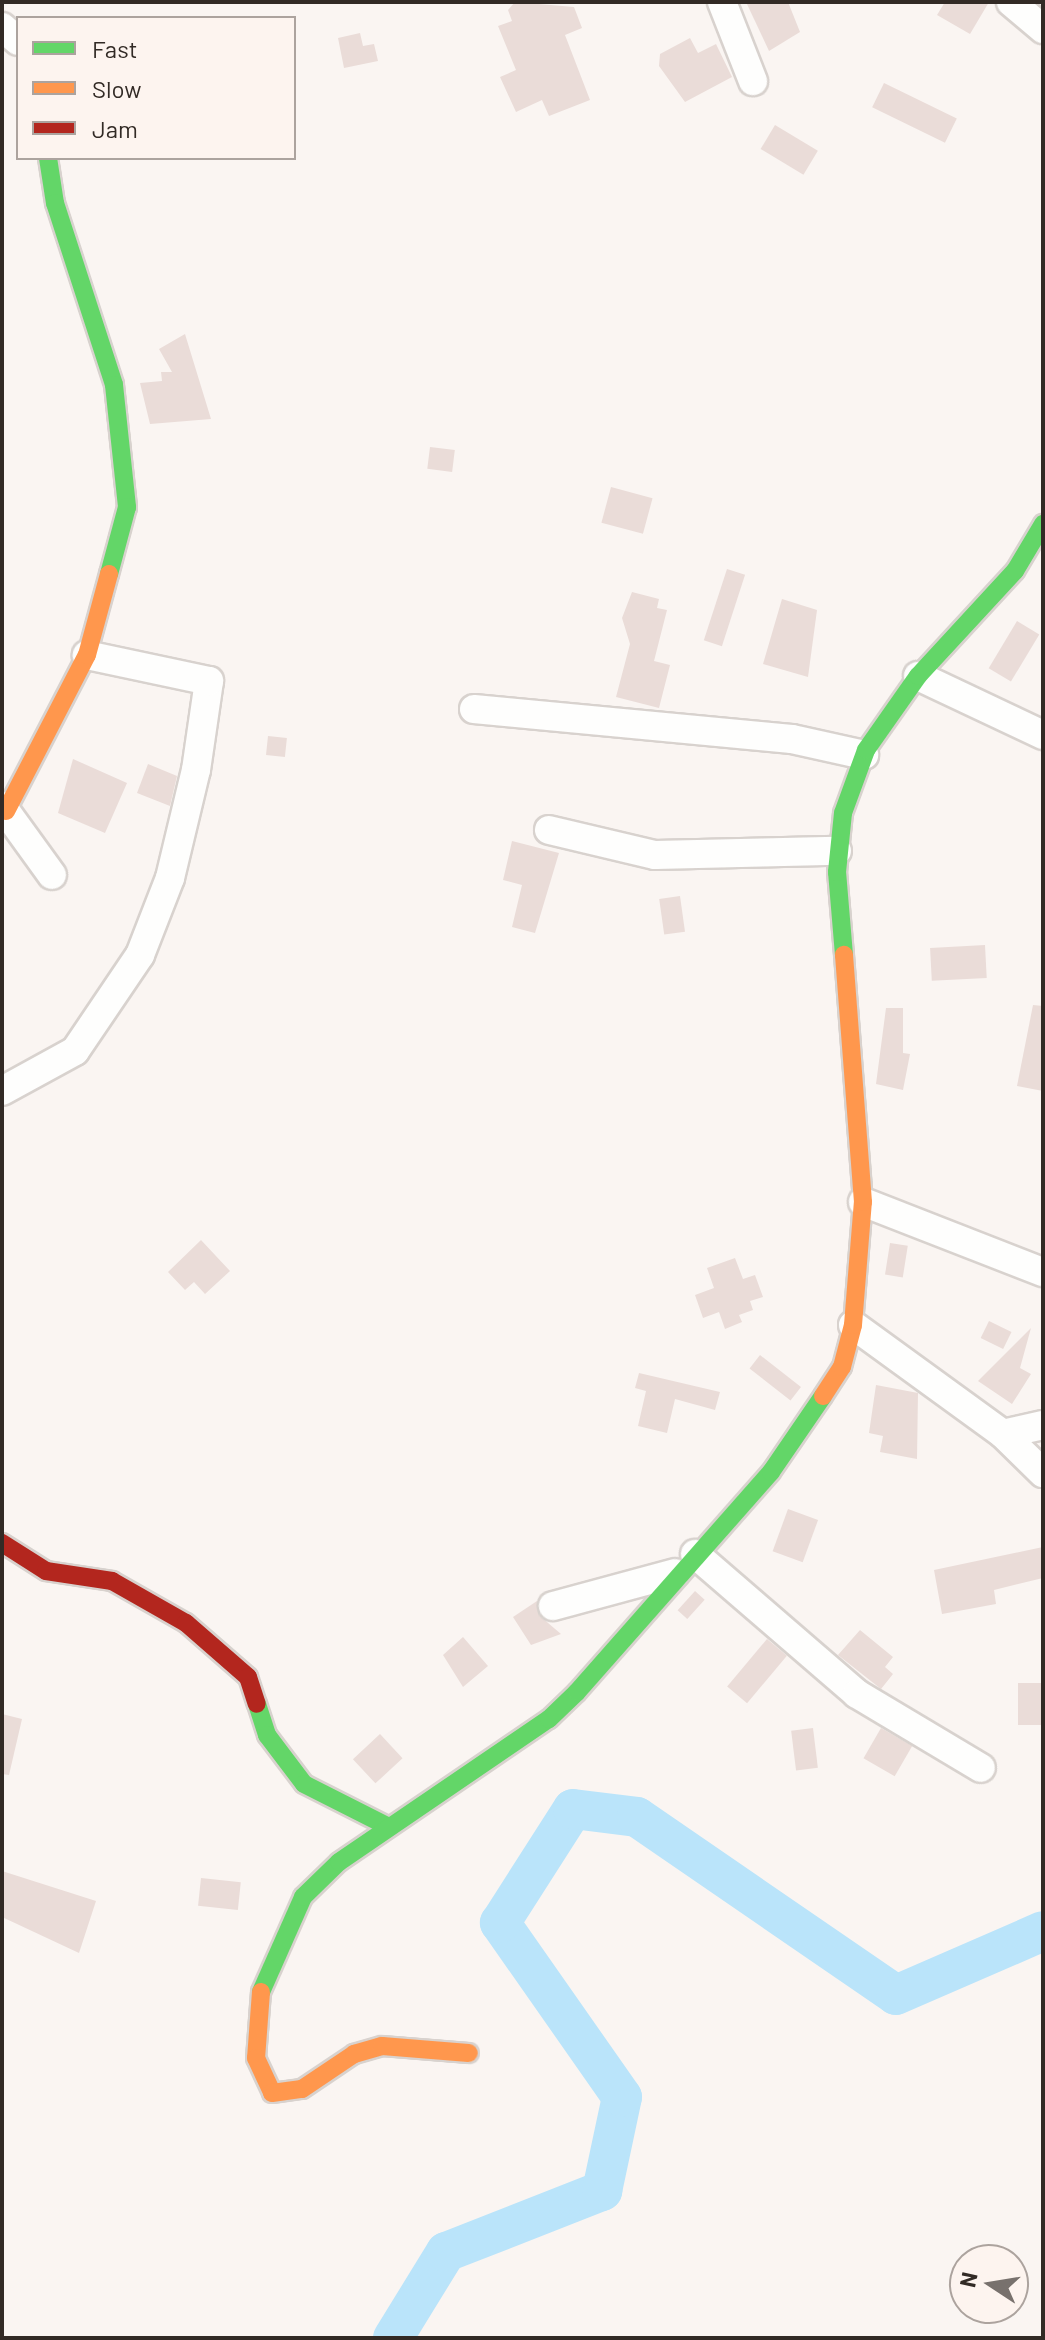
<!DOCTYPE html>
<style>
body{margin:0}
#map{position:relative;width:1045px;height:2340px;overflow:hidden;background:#faf5f2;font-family:Barlow,sans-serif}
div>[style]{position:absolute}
.river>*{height:40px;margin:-20px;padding:0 20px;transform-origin:20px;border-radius:20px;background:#bae4fa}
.building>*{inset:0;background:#eadcd8;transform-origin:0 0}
.roads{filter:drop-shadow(2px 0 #d8d2ce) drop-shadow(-2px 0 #d8d2ce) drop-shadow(0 2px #d8d2ce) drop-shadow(0 -2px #d8d2ce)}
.street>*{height:28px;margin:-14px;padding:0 14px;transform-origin:14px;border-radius:14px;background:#fefefd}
.fast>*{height:18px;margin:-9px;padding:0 9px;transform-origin:9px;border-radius:9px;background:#63d668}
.slow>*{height:18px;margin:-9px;padding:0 9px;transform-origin:9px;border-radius:9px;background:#ff974d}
.jam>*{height:18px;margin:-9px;padding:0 9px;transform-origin:9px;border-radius:9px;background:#b3261e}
span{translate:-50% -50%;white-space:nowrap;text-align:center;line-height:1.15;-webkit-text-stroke:7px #fdf4ef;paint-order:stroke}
.frame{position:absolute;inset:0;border:4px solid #322a25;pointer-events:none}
.legend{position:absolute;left:16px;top:16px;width:280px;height:144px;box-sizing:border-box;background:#fdf4ef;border:2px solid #aca39e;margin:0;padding:10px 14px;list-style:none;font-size:24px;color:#322a25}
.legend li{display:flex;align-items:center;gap:16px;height:40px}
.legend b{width:40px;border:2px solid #aca39e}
.north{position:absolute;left:949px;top:2244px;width:80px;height:80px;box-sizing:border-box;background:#fdf4ef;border:2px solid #aca39e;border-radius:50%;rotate:282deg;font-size:22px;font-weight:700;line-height:32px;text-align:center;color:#322a25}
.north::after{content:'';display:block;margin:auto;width:28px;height:36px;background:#78716d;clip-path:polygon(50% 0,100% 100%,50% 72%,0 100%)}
</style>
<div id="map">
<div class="river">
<div style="left:393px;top:2338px;width:101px;rotate:-58.4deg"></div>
<div style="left:446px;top:2252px;width:168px;rotate:-21.4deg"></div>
<div style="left:602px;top:2191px;width:96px;rotate:-78deg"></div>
<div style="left:622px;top:2097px;width:213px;rotate:-125deg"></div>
<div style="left:500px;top:1923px;width:135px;rotate:-57.4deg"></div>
<div style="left:573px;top:1809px;width:64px;rotate:7.1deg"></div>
<div style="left:637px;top:1817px;width:314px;rotate:34.5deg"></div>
<div style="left:896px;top:1995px;width:160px;rotate:-23.5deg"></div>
</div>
<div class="building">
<div style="clip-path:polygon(515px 2px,574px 7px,582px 28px,565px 35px,590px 100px,549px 116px,542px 100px,516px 112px,500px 77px,516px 70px,498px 26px,512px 21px,508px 10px)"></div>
<div style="clip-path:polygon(746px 2px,788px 2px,800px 32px,769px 51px)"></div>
<div style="clip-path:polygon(945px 2px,989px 2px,970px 34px,937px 15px)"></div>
<div style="clip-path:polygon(360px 33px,363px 46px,374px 44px,378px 61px,344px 68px,338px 38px)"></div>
<div style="clip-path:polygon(690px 38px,698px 53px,716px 44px,732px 77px,685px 102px,659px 66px,660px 54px)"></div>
<div style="left:884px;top:83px;width:81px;height:27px;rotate:26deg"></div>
<div style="left:775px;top:125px;width:50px;height:28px;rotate:31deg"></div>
<div style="clip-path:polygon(185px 334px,211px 419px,150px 424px,140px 383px,162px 381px,161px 372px,172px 372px,159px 349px)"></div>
<div style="left:430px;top:447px;width:25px;height:22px;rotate:7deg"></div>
<div style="left:611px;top:487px;width:43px;height:37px;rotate:15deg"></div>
<div style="left:727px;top:569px;width:19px;height:75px;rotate:18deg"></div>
<div style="clip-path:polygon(632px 592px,659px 599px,657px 608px,667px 610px,654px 661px,670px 665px,659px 708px,616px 697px,630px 644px,622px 618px)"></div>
<div style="clip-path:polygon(782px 599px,817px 610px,808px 677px,763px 664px)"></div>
<div style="left:1017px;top:621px;width:26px;height:55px;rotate:31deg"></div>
<div style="left:268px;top:736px;width:19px;height:19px;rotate:6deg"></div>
<div style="clip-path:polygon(73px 759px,127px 783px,105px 833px,58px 813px)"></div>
<div style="clip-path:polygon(148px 764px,177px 776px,170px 806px,137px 793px)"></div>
<div style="clip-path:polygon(512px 841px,559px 853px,535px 933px,512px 927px,522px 885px,503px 880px)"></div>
<div style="left:680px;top:896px;width:36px;height:21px;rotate:82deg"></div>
<div style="left:985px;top:945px;width:33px;height:55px;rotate:87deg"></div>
<div style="clip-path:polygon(1033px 1005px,1043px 1006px,1043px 1091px,1017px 1086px)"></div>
<div style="clip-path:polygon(886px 1008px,903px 1008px,903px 1053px,910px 1054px,903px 1090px,876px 1084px)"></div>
<div style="clip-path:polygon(201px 1240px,230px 1271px,205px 1294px,194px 1282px,185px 1290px,168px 1272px)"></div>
<div style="left:890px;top:1243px;width:18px;height:32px;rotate:9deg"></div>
<div style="clip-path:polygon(735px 1258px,743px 1279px,755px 1275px,763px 1297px,750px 1301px,753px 1310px,739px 1315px,742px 1322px,725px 1329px,719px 1312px,703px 1318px,695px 1295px,714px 1288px,707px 1268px)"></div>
<div style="left:989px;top:1321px;width:25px;height:19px;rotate:26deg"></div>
<div style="clip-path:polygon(1031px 1328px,1020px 1368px,1031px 1374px,1012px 1404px,978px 1381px)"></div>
<div style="left:760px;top:1355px;width:52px;height:17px;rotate:38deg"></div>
<div style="clip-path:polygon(639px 1373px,720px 1392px,715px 1410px,675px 1399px,667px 1433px,638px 1426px,646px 1391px,635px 1388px)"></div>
<div style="clip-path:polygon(876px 1385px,918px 1393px,917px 1459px,880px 1452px,883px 1436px,869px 1433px)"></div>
<div style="left:788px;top:1509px;width:32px;height:45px;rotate:20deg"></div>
<div style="clip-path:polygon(1043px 1547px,1043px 1578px,994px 1590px,996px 1604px,942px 1614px,934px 1570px)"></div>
<div style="left:695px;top:1591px;width:13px;height:26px;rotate:42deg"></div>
<div style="clip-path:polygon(537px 1601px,541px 1617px,561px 1634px,531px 1645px,513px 1617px)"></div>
<div style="clip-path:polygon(860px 1630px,893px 1657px,885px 1667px,893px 1674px,881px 1689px,838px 1655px)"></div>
<div style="clip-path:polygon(463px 1637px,488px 1666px,463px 1687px,443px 1655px)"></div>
<div style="left:767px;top:1639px;width:26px;height:62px;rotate:40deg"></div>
<div style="left:1043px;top:1683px;width:42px;height:25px;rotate:90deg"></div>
<div style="clip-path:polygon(2px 1714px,22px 1719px,9px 1775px,2px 1774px)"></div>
<div style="left:813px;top:1728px;width:40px;height:22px;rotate:83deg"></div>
<div style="left:881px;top:1728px;width:36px;height:35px;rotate:30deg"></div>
<div style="left:380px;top:1734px;width:33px;height:37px;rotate:47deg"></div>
<div style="clip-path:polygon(2px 1871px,96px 1901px,79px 1953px,2px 1917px)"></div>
<div style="left:201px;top:1878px;width:40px;height:28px;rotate:6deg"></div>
</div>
<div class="roads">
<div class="street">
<div style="left:722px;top:2px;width:85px;rotate:68.6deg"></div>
<div style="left:1011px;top:2px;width:42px;rotate:40.2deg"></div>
<div style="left:2px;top:27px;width:21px;rotate:41deg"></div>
<div style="left:918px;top:676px;width:138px;rotate:25.3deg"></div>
<div style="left:474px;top:709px;width:319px;rotate:5.4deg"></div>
<div style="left:792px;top:739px;width:74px;rotate:12.5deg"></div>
<div style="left:2px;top:806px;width:85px;rotate:54.1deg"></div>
<div style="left:549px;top:830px;width:109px;rotate:13.3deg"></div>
<div style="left:655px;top:855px;width:182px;rotate:-1.3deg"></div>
<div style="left:2px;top:1091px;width:83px;rotate:-28.7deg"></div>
<div style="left:75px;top:1051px;width:116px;rotate:-55.9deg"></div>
<div style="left:140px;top:955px;width:83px;rotate:-68.7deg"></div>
<div style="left:170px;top:878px;width:111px;rotate:-76.5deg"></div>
<div style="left:196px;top:770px;width:90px;rotate:-81.7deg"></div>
<div style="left:209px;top:681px;width:125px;rotate:-168deg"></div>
<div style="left:863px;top:1202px;width:193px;rotate:21.3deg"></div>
<div style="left:853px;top:1325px;width:185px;rotate:36deg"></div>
<div style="left:1003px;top:1434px;width:56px;rotate:44.3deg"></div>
<div style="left:1003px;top:1434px;width:41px;rotate:-12.7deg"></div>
<div style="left:695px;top:1554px;width:214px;rotate:40.8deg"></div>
<div style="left:857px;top:1694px;width:144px;rotate:30.8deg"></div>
<div style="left:553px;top:1606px;width:126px;rotate:-15.1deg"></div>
</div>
<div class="fast">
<div style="left:48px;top:158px;width:46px;rotate:81.2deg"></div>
<div style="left:55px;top:203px;width:191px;rotate:72deg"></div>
<div style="left:114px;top:385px;width:123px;rotate:83.9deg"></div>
<div style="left:127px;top:507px;width:69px;rotate:105deg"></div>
<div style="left:844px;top:955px;width:83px;rotate:-94.8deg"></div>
<div style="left:837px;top:872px;width:59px;rotate:-84.2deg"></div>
<div style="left:843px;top:813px;width:67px;rotate:-69.9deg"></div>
<div style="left:866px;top:750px;width:90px;rotate:-54.9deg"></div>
<div style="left:918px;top:676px;width:143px;rotate:-47.3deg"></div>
<div style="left:1015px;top:571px;width:55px;rotate:-59.2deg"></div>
<div style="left:257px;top:1704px;width:33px;rotate:72deg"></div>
<div style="left:267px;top:1735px;width:61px;rotate:52.9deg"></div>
<div style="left:304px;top:1784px;width:93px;rotate:26.8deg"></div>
<div style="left:261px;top:1992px;width:104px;rotate:-66.1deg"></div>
<div style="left:303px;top:1897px;width:50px;rotate:-44.2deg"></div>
<div style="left:339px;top:1862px;width:254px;rotate:-34.3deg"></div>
<div style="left:549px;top:1719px;width:39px;rotate:-44deg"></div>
<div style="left:577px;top:1692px;width:293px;rotate:-48.6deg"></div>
<div style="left:771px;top:1472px;width:92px;rotate:-55.6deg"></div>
</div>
<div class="slow">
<div style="left:6px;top:811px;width:176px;rotate:-62.6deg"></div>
<div style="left:87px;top:655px;width:84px;rotate:-74.8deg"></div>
<div style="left:823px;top:1396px;width:35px;rotate:-57deg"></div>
<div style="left:842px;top:1367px;width:43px;rotate:-75.3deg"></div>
<div style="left:853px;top:1325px;width:123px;rotate:-85.4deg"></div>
<div style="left:863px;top:1202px;width:248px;rotate:-94.4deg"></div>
<div style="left:261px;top:1992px;width:66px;rotate:94.3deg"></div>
<div style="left:256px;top:2058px;width:38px;rotate:65deg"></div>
<div style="left:272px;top:2093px;width:30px;rotate:-8deg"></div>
<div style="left:302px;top:2089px;width:63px;rotate:-33.9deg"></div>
<div style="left:354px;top:2054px;width:29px;rotate:-16deg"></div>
<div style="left:382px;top:2046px;width:87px;rotate:4.6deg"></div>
</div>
<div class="jam">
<div style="left:2px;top:1543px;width:52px;rotate:32.5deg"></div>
<div style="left:46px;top:1571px;width:67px;rotate:8.6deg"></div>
<div style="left:112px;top:1581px;width:85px;rotate:29.6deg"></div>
<div style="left:186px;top:1623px;width:82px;rotate:41.1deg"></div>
<div style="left:248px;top:1677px;width:28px;rotate:72deg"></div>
</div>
</div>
<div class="frame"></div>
<ul class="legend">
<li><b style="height:10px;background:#63d668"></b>Fast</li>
<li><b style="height:10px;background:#ff974d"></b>Slow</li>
<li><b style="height:10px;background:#b3261e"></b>Jam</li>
</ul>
<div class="north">N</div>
</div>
